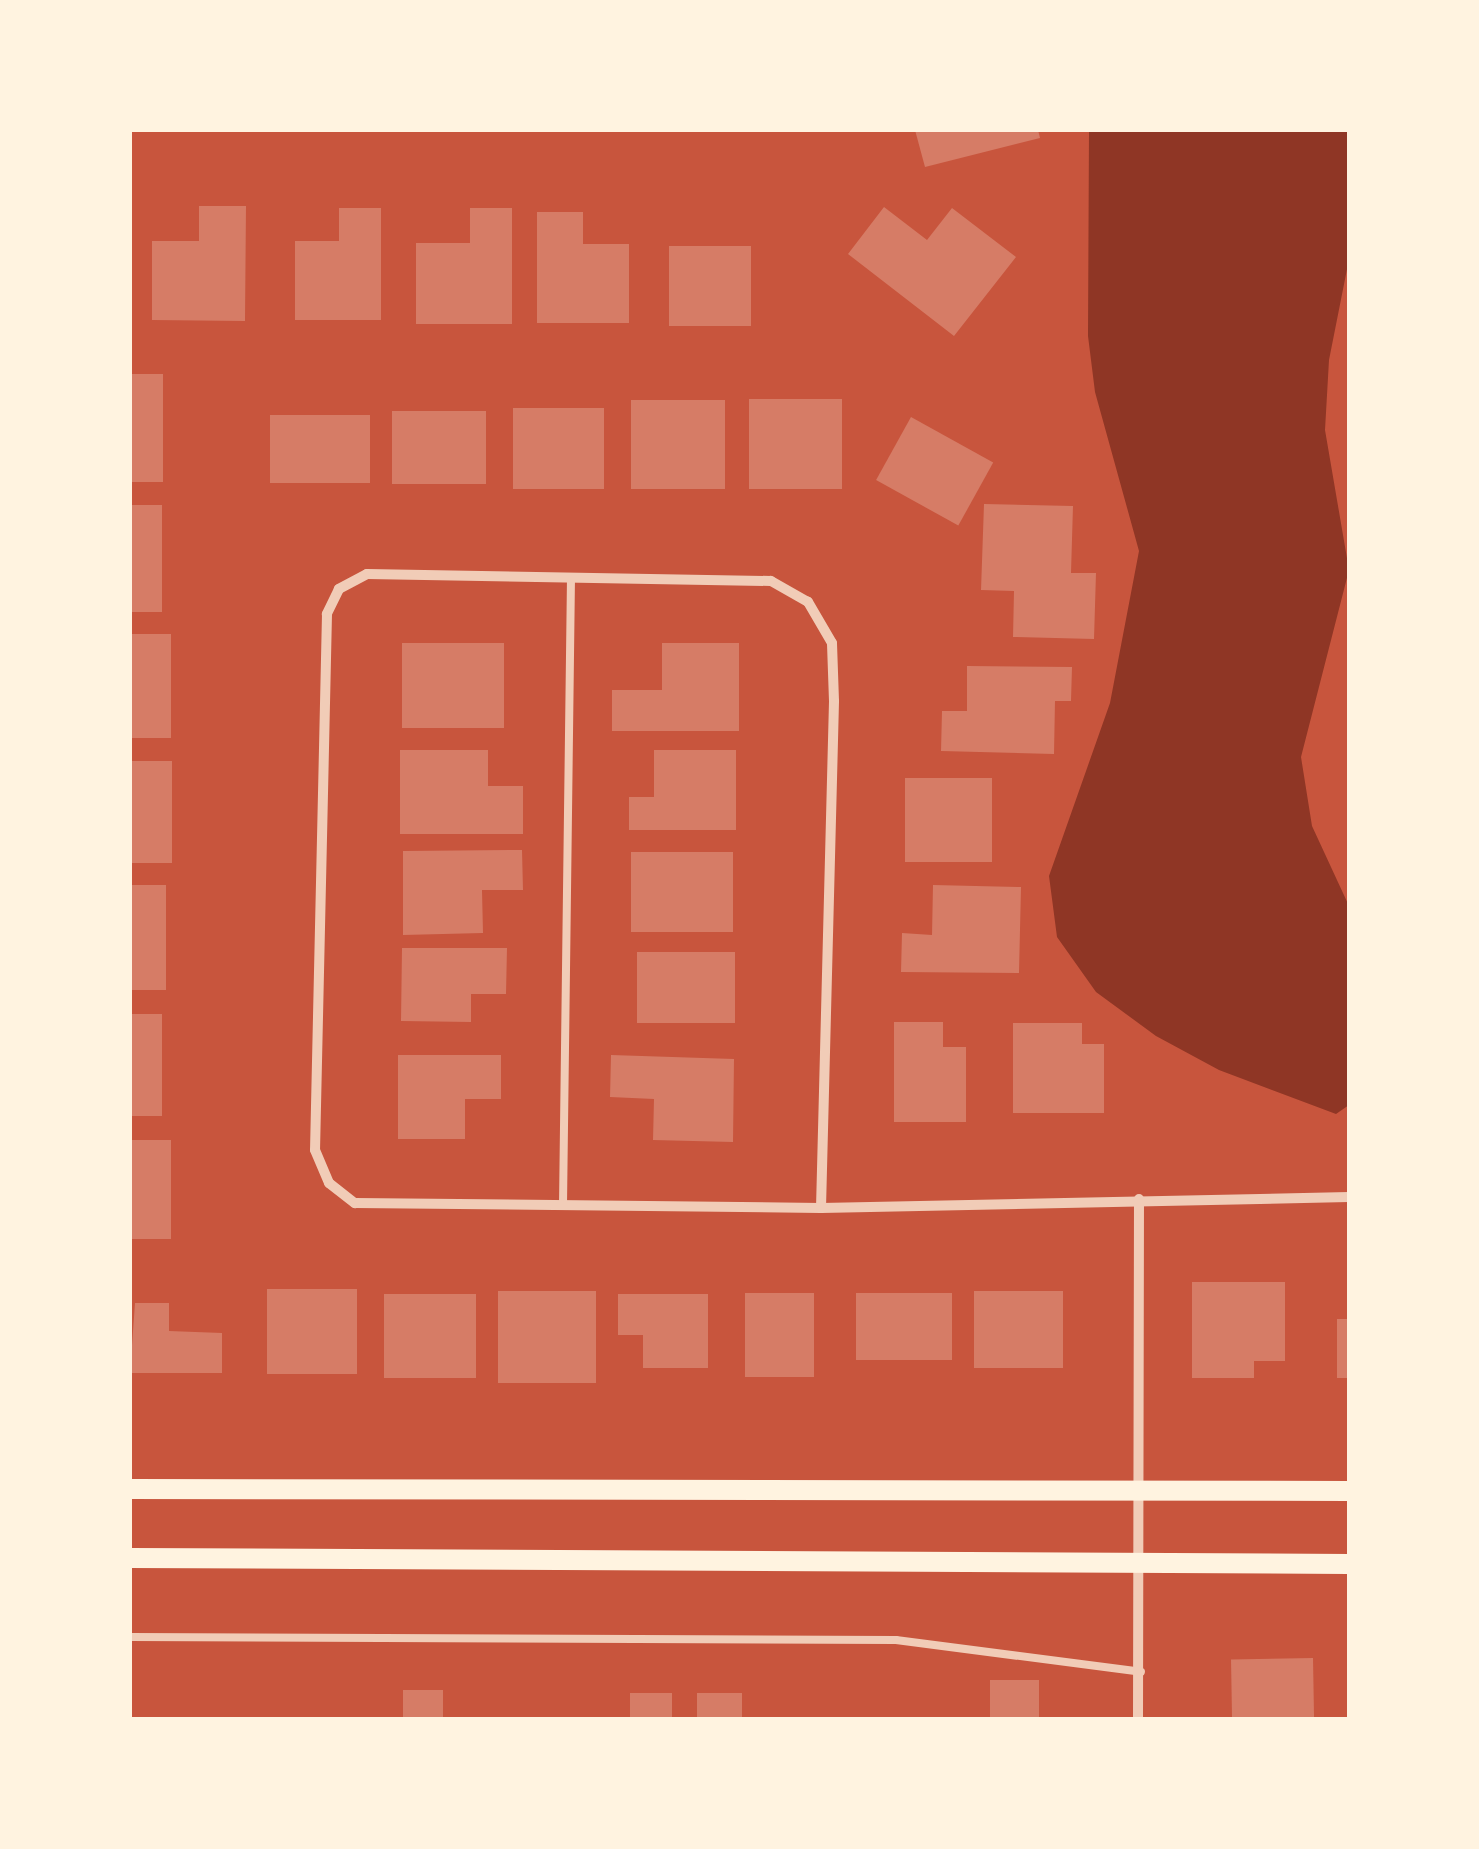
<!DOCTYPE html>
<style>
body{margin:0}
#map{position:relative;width:1479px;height:1849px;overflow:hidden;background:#c8553d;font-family:Overpass,sans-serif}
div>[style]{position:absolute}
.water>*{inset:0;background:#8f3625}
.building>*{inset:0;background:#d67c66;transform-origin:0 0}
.service>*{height:8px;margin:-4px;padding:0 4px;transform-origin:4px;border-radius:4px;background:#f1ccb7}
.minor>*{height:10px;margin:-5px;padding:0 5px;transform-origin:5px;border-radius:5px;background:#f1ccb7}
.secondary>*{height:20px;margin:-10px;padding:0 10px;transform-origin:10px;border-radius:10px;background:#fff3e0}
span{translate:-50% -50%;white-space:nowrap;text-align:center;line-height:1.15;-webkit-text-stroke:8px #fff3e0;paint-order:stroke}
.frame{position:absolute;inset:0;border:132px solid #fff3e0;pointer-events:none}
</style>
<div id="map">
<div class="water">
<div style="clip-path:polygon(1089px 130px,1349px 130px,1349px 259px,1329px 360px,1325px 430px,1349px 570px,1301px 757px,1312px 826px,1349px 906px,1349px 1105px,1336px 1114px,1219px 1070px,1156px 1036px,1096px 992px,1057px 937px,1049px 876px,1110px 703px,1139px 551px,1095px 392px,1088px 336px)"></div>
</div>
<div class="building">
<div style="clip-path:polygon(915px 130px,1038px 130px,1040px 138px,925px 167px)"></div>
<div style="clip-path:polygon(199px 206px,246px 206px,245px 321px,152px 320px,152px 241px,199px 241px)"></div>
<div style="clip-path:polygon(884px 207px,927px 240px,952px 208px,1016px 257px,954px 336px,848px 254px)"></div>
<div style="clip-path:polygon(339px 208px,381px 208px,381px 320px,295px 320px,295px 241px,339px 241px)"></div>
<div style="clip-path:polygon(470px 208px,512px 208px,512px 324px,416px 324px,416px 243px,470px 243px)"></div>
<div style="clip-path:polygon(537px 212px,583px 212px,583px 244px,629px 244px,629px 323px,537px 323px)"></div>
<div style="left:669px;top:246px;width:82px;height:80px"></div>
<div style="left:130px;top:374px;width:33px;height:108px"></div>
<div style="left:749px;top:399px;width:93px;height:90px"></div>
<div style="left:631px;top:400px;width:94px;height:89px"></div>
<div style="left:513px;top:408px;width:91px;height:81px"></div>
<div style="left:392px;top:411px;width:94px;height:73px"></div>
<div style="left:270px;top:415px;width:100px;height:68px"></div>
<div style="left:911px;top:417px;width:94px;height:72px;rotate:29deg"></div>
<div style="clip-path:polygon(984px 504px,1073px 506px,1071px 573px,1096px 573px,1094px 639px,1013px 637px,1014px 591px,981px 590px)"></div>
<div style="left:130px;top:505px;width:32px;height:107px"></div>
<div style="left:130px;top:634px;width:41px;height:104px"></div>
<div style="left:402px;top:643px;width:102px;height:85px"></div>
<div style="clip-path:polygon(662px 643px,739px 643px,739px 731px,612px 731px,612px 690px,662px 690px)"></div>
<div style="clip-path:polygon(967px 666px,1072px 667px,1071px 701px,1055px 701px,1054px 754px,941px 751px,942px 711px,967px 711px)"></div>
<div style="clip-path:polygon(400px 750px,488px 750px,488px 786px,523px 786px,523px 834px,400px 834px)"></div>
<div style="clip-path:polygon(654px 750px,736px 750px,736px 830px,629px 830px,629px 797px,654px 797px)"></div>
<div style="left:130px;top:761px;width:42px;height:102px"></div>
<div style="left:905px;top:778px;width:87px;height:84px"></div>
<div style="clip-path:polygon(522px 850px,523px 890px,482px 890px,483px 933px,403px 935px,403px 851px)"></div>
<div style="left:631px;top:852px;width:102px;height:80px"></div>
<div style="left:130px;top:885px;width:36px;height:105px"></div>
<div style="clip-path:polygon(933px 885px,1021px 887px,1019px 973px,901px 972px,902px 933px,932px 935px)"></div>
<div style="clip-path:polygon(402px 948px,507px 948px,506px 994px,471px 994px,471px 1022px,401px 1021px)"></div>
<div style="left:637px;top:952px;width:98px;height:71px"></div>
<div style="left:130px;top:1014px;width:32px;height:102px"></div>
<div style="clip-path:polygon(894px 1022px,943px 1022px,943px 1047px,966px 1047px,966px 1122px,894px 1122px)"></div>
<div style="clip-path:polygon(1013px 1023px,1082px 1023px,1082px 1044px,1104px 1044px,1104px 1113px,1013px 1113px)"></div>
<div style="clip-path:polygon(398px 1055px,501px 1055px,501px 1099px,465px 1099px,465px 1139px,398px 1139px)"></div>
<div style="clip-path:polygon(611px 1055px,734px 1059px,733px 1142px,653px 1140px,654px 1099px,610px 1097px)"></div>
<div style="left:130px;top:1140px;width:41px;height:99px"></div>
<div style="clip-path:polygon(1192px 1282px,1285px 1282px,1285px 1361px,1254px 1361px,1254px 1378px,1192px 1378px)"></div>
<div style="left:267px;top:1289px;width:90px;height:85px"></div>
<div style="left:498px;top:1291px;width:98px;height:92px"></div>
<div style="left:974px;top:1291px;width:89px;height:77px"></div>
<div style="left:745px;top:1293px;width:69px;height:84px"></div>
<div style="left:856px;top:1293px;width:96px;height:67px"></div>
<div style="left:384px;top:1294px;width:92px;height:84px"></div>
<div style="clip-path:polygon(618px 1294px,708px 1294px,708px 1368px,643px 1368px,643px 1335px,618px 1335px)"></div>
<div style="clip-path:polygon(135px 1303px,169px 1303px,169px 1331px,222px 1333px,222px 1373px,130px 1373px)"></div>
<div style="left:1337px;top:1319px;width:12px;height:59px"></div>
<div style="left:1313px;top:1658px;width:61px;height:82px;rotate:89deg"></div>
<div style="left:990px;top:1680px;width:49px;height:39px"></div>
<div style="left:403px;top:1690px;width:40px;height:29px"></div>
<div style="left:630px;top:1693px;width:42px;height:26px"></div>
<div style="left:697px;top:1693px;width:45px;height:26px"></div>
</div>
<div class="service">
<div style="left:563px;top:1205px;width:627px;rotate:-89.27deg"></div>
<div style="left:130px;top:1637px;width:766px;rotate:0.22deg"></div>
<div style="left:896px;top:1640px;width:247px;rotate:7.4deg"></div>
</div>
<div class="minor">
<div style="left:821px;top:1208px;width:507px;rotate:-88.53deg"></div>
<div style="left:834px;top:701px;width:58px;rotate:-92deg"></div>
<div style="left:832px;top:643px;width:48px;rotate:-120.3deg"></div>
<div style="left:808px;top:602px;width:43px;rotate:-150.4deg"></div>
<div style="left:771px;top:581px;width:404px;rotate:-179deg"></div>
<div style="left:367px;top:574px;width:32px;rotate:152deg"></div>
<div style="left:339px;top:589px;width:28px;rotate:116deg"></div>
<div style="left:327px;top:614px;width:536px;rotate:91.28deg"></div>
<div style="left:315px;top:1150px;width:36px;rotate:67deg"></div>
<div style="left:329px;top:1183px;width:33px;rotate:38deg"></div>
<div style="left:355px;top:1203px;width:466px;rotate:0.6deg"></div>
<div style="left:821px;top:1208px;width:528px;rotate:-1.19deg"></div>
<div style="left:1138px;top:1719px;width:520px;rotate:-89.89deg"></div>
</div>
<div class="secondary">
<div style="left:130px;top:1489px;width:1219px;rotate:0.09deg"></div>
<div style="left:130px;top:1558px;width:1219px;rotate:0.28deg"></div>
</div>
<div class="frame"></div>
</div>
